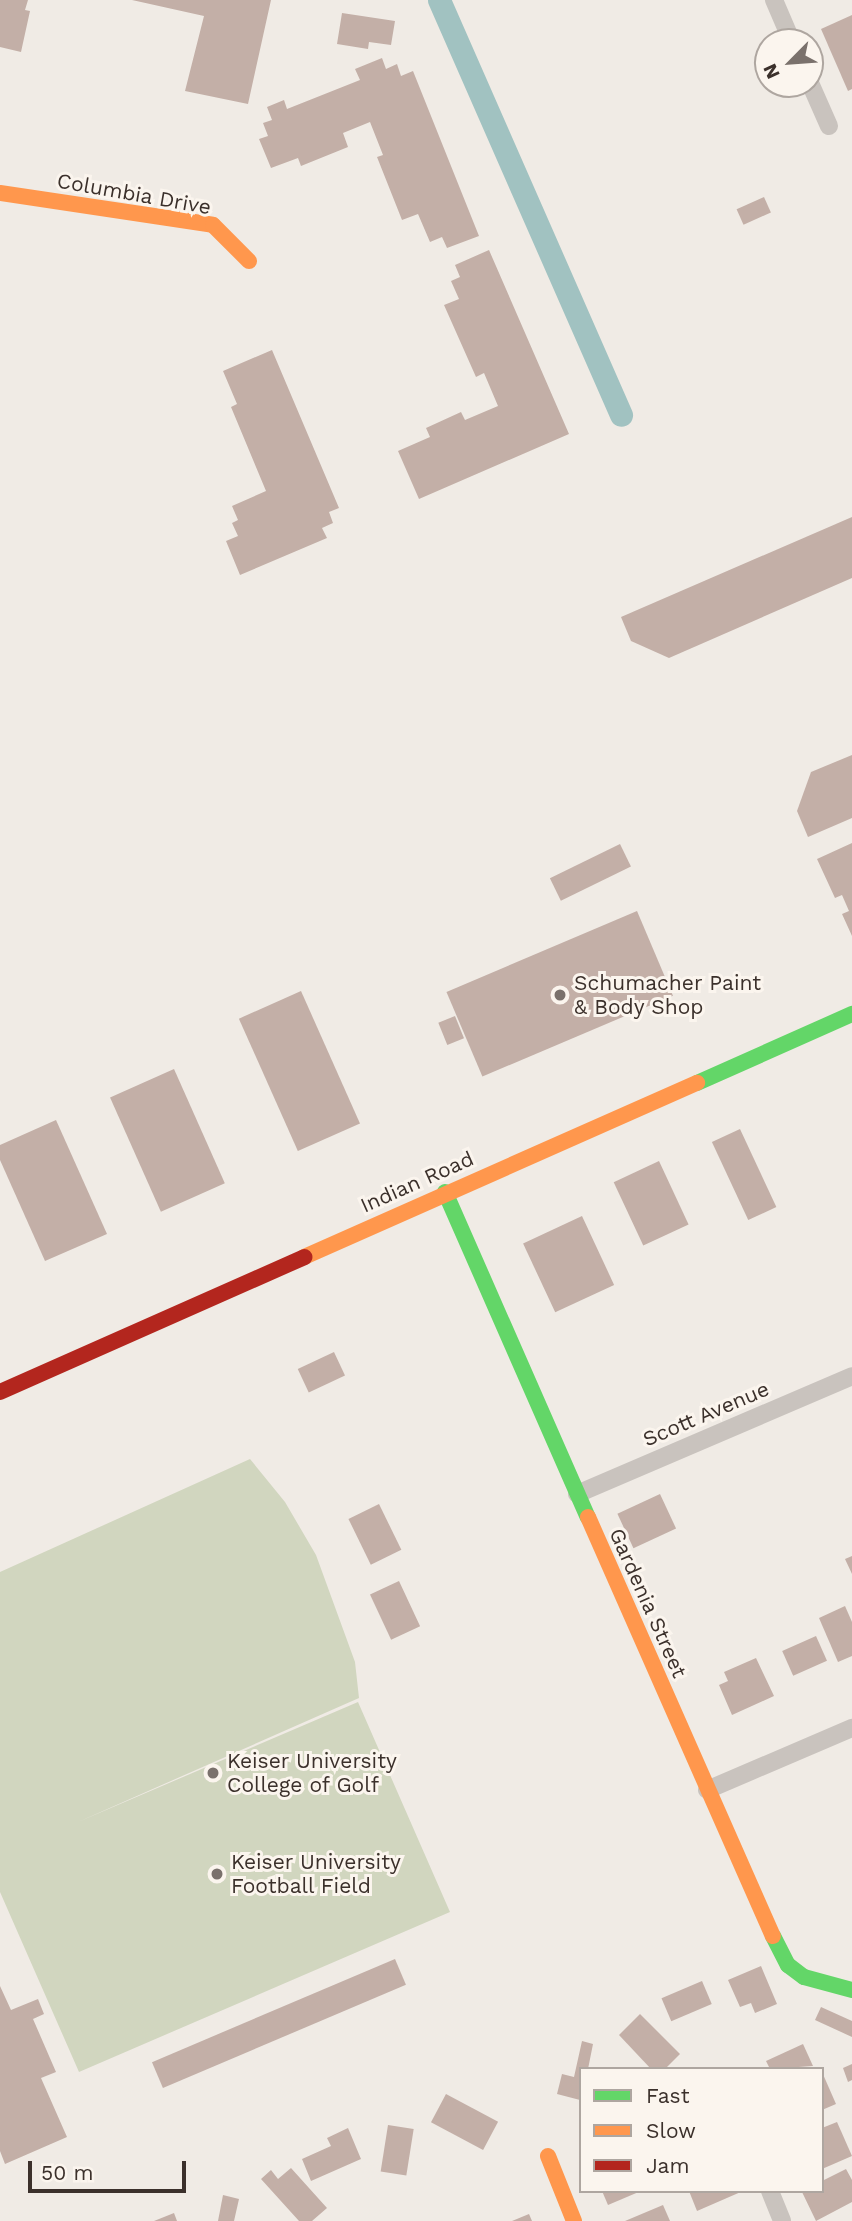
<!DOCTYPE html>
<style>
body{margin:0}
#map{position:relative;width:852px;height:2221px;overflow:hidden;background:#f0ebe5;font-family:"Work Sans",sans-serif}
div>[style]{position:absolute}
.green>*{inset:0;background:#d1d6bf}
.canal>*{height:23px;margin:-11.5px;padding:0 11.5px;transform-origin:11.5px;border-radius:11.5px;background:#a1c2c1}
.building>*{inset:0;background:#c3afa7;transform-origin:0 0}
.street>*{height:18px;margin:-9px;padding:0 9px;transform-origin:9px;border-radius:9px;background:#c9c3be}
.fast>*{height:16px;margin:-8px;padding:0 8px;transform-origin:8px;border-radius:8px;background:#63d668}
.slow>*{height:16px;margin:-8px;padding:0 8px;transform-origin:8px;border-radius:8px;background:#ff974d}
.jam>*{height:16px;margin:-8px;padding:0 8px;transform-origin:8px;border-radius:8px;background:#b3261e}
.dots>*{width:19px;height:19px;translate:-50% -50%;box-sizing:border-box;border:4px solid #fbf5ee;border-radius:50%}
span{translate:-50% -50%;white-space:nowrap;text-align:center;line-height:1.15;-webkit-text-stroke:6px #fbf5ee;paint-order:stroke}
.street-label{font-size:21px;color:#3b302b}
.poi-label{font-size:21px;color:#3b302b}
.left{translate:0 -50%;text-align:left}
.legend{position:absolute;left:579px;top:2067px;width:245px;height:126px;box-sizing:border-box;background:#fbf5ee;border:2px solid #aea6a0;margin:0;padding:9px 12px;list-style:none;font-size:21px;color:#3b302b}
.legend li{display:flex;align-items:center;gap:14px;height:35px}
.legend b{width:35px;border:2px solid #aea6a0}
.north{position:absolute;left:754px;top:28px;width:70px;height:70px;box-sizing:border-box;background:#fbf5ee;border:2px solid #aea6a0;border-radius:50%;rotate:245deg;font-size:19px;font-weight:700;line-height:28px;text-align:center;color:#3b302b}
.north::after{content:'';display:block;margin:auto;width:24px;height:32px;background:#7a716c;clip-path:polygon(50% 0,100% 100%,50% 72%,0 100%)}
.scale{position:absolute;left:28px;top:2161px;width:158px;height:32px;box-sizing:border-box;border:4px solid #3b302b;border-top:0;padding-left:9px;font-size:21px;line-height:24px;white-space:nowrap;color:#3b302b;-webkit-text-stroke:5px #fbf5ee;paint-order:stroke}
</style>
<div id="map">
<div class="green">
<div style="clip-path:polygon(250px 1459px,285px 1502px,316px 1555px,355px 1662px,359px 1698px,78px 1822px,358px 1702px,450px 1912px,79px 2072px,0 1892px,0 1572px)"></div>
</div>
<div class="canal">
<div style="left:439px;top:0;width:453px;rotate:66.3deg"></div>
</div>
<div class="building">
<div style="clip-path:polygon(0 0,28px 0,25px 10px,30px 11px,21px 52px,0 47px)"></div>
<div style="clip-path:polygon(132px 0,271px 0,248px 104px,185px 91px,204px 16px)"></div>
<div style="clip-path:polygon(342px 13px,395px 21px,391px 45px,369px 42px,368px 49px,337px 44px)"></div>
<div style="clip-path:polygon(852px 15px,852px 89px,848px 91px,821px 29px)"></div>
<div style="clip-path:polygon(382px 58px,386px 69px,397px 64px,401px 76px,413px 71px,479px 236px,447px 248px,442px 237px,430px 242px,418px 214px,402px 220px,377px 157px,383px 155px,370px 122px,343px 133px,348px 147px,301px 166px,298px 158px,271px 168px,259px 139px,268px 136px,263px 123px,272px 120px,267px 107px,284px 100px,287px 109px,360px 80px,355px 69px)"></div>
<div style="left:764px;top:197px;width:17px;height:30px;rotate:66deg"></div>
<div style="clip-path:polygon(489px 250px,569px 434px,419px 499px,398px 451px,430px 437px,426px 428px,461px 412px,465px 420px,498px 406px,484px 373px,476px 377px,444px 305px,459px 299px,451px 281px,460px 277px,455px 265px)"></div>
<div style="clip-path:polygon(272px 350px,339px 508px,329px 512px,333px 523px,322px 528px,327px 538px,240px 575px,226px 541px,238px 536px,232px 523px,238px 520px,232px 506px,266px 491px,231px 407px,237px 404px,223px 371px)"></div>
<div style="clip-path:polygon(852px 517px,852px 578px,669px 658px,631px 641px,621px 617px)"></div>
<div style="clip-path:polygon(852px 755px,852px 818px,808px 837px,797px 811px,811px 772px)"></div>
<div style="clip-path:polygon(852px 843px,852px 936px,842px 914px,849px 911px,842px 895px,835px 898px,817px 859px)"></div>
<div style="left:620px;top:844px;width:25px;height:78px;rotate:64deg"></div>
<div style="left:637px;top:911px;width:92px;height:207px;rotate:67deg"></div>
<div style="left:301px;top:991px;width:145px;height:68px;rotate:66deg"></div>
<div style="left:455px;top:1016px;width:24px;height:18px;rotate:68deg"></div>
<div style="left:174px;top:1069px;width:125px;height:70px;rotate:66deg"></div>
<div style="clip-path:polygon(56px 1120px,107px 1234px,45px 1261px,0 1160px,0 1145px)"></div>
<div style="left:740px;top:1129px;width:86px;height:31px;rotate:65deg"></div>
<div style="left:659px;top:1161px;width:70px;height:50px;rotate:65deg"></div>
<div style="left:582px;top:1216px;width:76px;height:65px;rotate:65deg"></div>
<div style="left:334px;top:1352px;width:26px;height:40px;rotate:65deg"></div>
<div style="left:660px;top:1494px;width:38px;height:47px;rotate:65deg"></div>
<div style="left:379px;top:1504px;width:51px;height:34px;rotate:64deg"></div>
<div style="clip-path:polygon(852px 1556px,852px 1574px,845px 1559px)"></div>
<div style="left:399px;top:1581px;width:50px;height:32px;rotate:65deg"></div>
<div style="clip-path:polygon(845px 1606px,852px 1622px,852px 1656px,838px 1662px,819px 1618px)"></div>
<div style="left:816px;top:1636px;width:27px;height:37px;rotate:66deg"></div>
<div style="clip-path:polygon(756px 1658px,774px 1696px,732px 1715px,719px 1685px,728px 1681px,724px 1672px)"></div>
<div style="left:395px;top:1959px;width:28px;height:264px;rotate:67deg"></div>
<div style="clip-path:polygon(761px 1966px,777px 2004px,755px 2013px,751px 2003px,740px 2007px,728px 1980px)"></div>
<div style="left:702px;top:1981px;width:25px;height:44px;rotate:67deg"></div>
<div style="clip-path:polygon(0 1986px,11px 2010px,38px 1999px,44px 2014px,33px 2019px,56px 2072px,41px 2078px,67px 2137px,5px 2164px,0 2151px)"></div>
<div style="clip-path:polygon(821px 2007px,852px 2021px,852px 2037px,815px 2020px)"></div>
<div style="clip-path:polygon(640px 2014px,680px 2054px,665px 2069px,651px 2069px,619px 2035px)"></div>
<div style="clip-path:polygon(582px 2041px,593px 2044px,588px 2069px,581px 2069px,580px 2100px,557px 2094px,562px 2074px,574px 2077px)"></div>
<div style="clip-path:polygon(803px 2044px,813px 2066px,770px 2069px,766px 2061px)"></div>
<div style="clip-path:polygon(852px 2064px,852px 2080px,848px 2082px,843px 2068px)"></div>
<div style="clip-path:polygon(822px 2072px,836px 2104px,822px 2110px)"></div>
<div style="left:446px;top:2094px;width:59px;height:32px;rotate:28deg"></div>
<div style="clip-path:polygon(837px 2122px,852px 2156px,822px 2169px,822px 2128px)"></div>
<div style="left:388px;top:2125px;width:26px;height:47px;rotate:9deg"></div>
<div style="clip-path:polygon(348px 2128px,361px 2159px,311px 2181px,302px 2159px,331px 2146px,327px 2138px)"></div>
<div style="clip-path:polygon(291px 2168px,327px 2208px,312px 2221px,299px 2221px,261px 2179px,271px 2170px,278px 2179px)"></div>
<div style="clip-path:polygon(846px 2169px,852px 2180px,852px 2202px,816px 2221px,802px 2192px,822px 2191px,822px 2181px)"></div>
<div style="clip-path:polygon(602px 2191px,641px 2191px,608px 2205px)"></div>
<div style="clip-path:polygon(689px 2191px,743px 2191px,697px 2211px)"></div>
<div style="clip-path:polygon(223px 2195px,239px 2199px,234px 2221px,218px 2221px)"></div>
<div style="clip-path:polygon(663px 2205px,670px 2221px,625px 2221px)"></div>
<div style="clip-path:polygon(174px 2213px,177px 2221px,154px 2221px)"></div>
<div style="clip-path:polygon(529px 2214px,532px 2221px,512px 2221px)"></div>
</div>
<div class="street">
<div style="left:774px;top:0;width:46px;rotate:66.8deg"></div>
<div style="left:810px;top:83px;width:47px;rotate:66.2deg"></div>
<div style="left:577px;top:1494px;width:299px;rotate:-23.2deg"></div>
<div style="left:707px;top:1790px;width:158px;rotate:-23.2deg"></div>
<div style="left:770px;top:2191px;width:32px;rotate:68deg"></div>
</div>
<div class="fast">
<div style="left:697px;top:1083px;width:170px;rotate:-24deg"></div>
<div style="left:445px;top:1192px;width:355px;rotate:66.3deg"></div>
<div style="left:773px;top:1936px;width:33px;rotate:63deg"></div>
<div style="left:788px;top:1965px;width:20px;rotate:37deg"></div>
<div style="left:804px;top:1977px;width:50px;rotate:15.2deg"></div>
</div>
<div class="slow">
<div style="left:0;top:193px;width:215px;rotate:8.5deg"></div>
<div style="left:213px;top:225px;width:51px;rotate:45deg"></div>
<div style="left:304px;top:1257px;width:430px;rotate:-23.9deg"></div>
<div style="left:588px;top:1517px;width:458px;rotate:66.2deg"></div>
<div style="left:548px;top:2156px;width:70px;rotate:68.2deg"></div>
</div>
<div class="jam">
<div style="left:0;top:1392px;width:333px;rotate:-23.9deg"></div>
</div>
<div class="dots">
<div style="left:560px;top:995px;background:#7a716c"></div>
<div style="left:213px;top:1773px;background:#7a716c"></div>
<div style="left:217px;top:1874px;background:#7a716c"></div>
</div>
<div class="street-label">
<span style="left:134px;top:194px;rotate:10deg">Columbia Drive</span>
<span style="left:417px;top:1182px;rotate:-24deg">Indian Road</span>
<span style="left:706px;top:1414px;rotate:-23deg">Scott Avenue</span>
<span style="left:648px;top:1603px;rotate:66deg">Gardenia Street</span>
</div>
<div class="poi-label">
<span class="left" style="left:574px;top:995px">Schumacher Paint<br>&amp; Body Shop</span>
<span class="left" style="left:227px;top:1773px">Keiser University<br>College of Golf</span>
<span class="left" style="left:231px;top:1874px">Keiser University<br>Football Field</span>
</div>
<ul class="legend">
<li><b style="height:9px;background:#63d668"></b>Fast</li>
<li><b style="height:9px;background:#ff974d"></b>Slow</li>
<li><b style="height:9px;background:#b3261e"></b>Jam</li>
</ul>
<div class="north">N</div>
<div class="scale">50 m</div>
</div>
